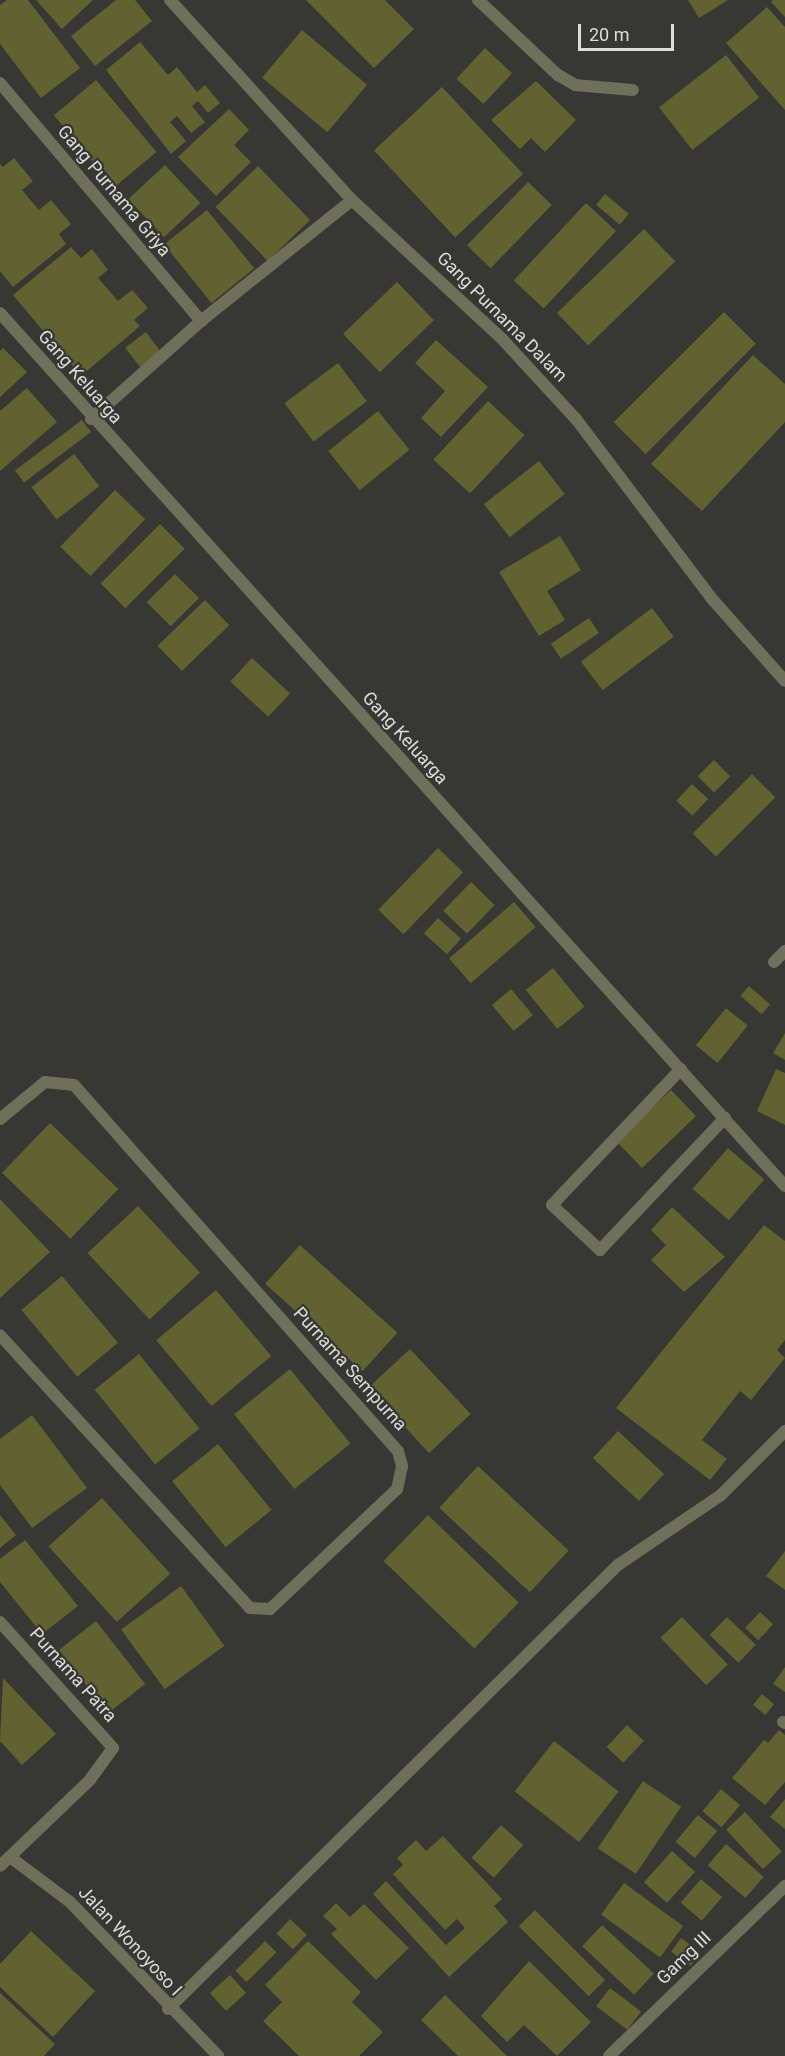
<!DOCTYPE html>
<style>
body{margin:0}
#map{position:relative;width:785px;height:2056px;overflow:hidden;background:#373734;font-family:Roboto,sans-serif}
div>[style]{position:absolute}
.building>*{inset:0;background:#61622f;transform-origin:0 0}
.minor>*{height:12px;margin:-6px;padding:0 6px;transform-origin:6px;border-radius:6px;background:#6f705a}
span{translate:-50% -50%;white-space:nowrap;text-align:center;line-height:1.15;-webkit-text-stroke:4.5px #373734;paint-order:stroke}
.street-label{font-size:18px;color:#dcdcda}
.scale{position:absolute;left:578px;top:24px;width:96px;height:27px;box-sizing:border-box;border:3px solid #dcdcda;border-top:0;padding-left:8px;font-size:18px;line-height:21px;white-space:nowrap;color:#dcdcda;-webkit-text-stroke:4px #373734;paint-order:stroke}
</style>
<div id="map">
<div class="building">
<div style="clip-path:polygon(7px 0,28px 0,80px 68px,41px 98px,0 44px,0 5px)"></div>
<div style="clip-path:polygon(36px 0,93px 0,62px 29px)"></div>
<div style="clip-path:polygon(116px 0,135px 0,152px 21px,95px 66px,71px 36px)"></div>
<div style="clip-path:polygon(306px 0,385px 0,414px 29px,374px 68px)"></div>
<div style="clip-path:polygon(688px 0,728px 0,699px 18px)"></div>
<div style="clip-path:polygon(773px 0,785px 0,785px 17px,771px 2px)"></div>
<div style="clip-path:polygon(767px 7px,785px 27px,785px 110px,726px 43px)"></div>
<div style="left:302px;top:30px;width:85px;height:62px;rotate:40deg"></div>
<div style="clip-path:polygon(140px 42px,168px 75px,177px 67px,197px 92px,205px 85px,220px 103px,208px 113px,198px 101px,192px 106px,205px 122px,191px 133px,177px 116px,170px 122px,186px 141px,171px 154px,106px 70px)"></div>
<div style="left:485px;top:48px;width:37px;height:42px;rotate:43deg"></div>
<div style="left:726px;top:55px;width:54px;height:85px;rotate:52deg"></div>
<div style="left:96px;top:80px;width:94px;height:55px;rotate:50deg"></div>
<div style="clip-path:polygon(536px 81px,576px 120px,545px 152px,531px 138px,520px 149px,491px 120px)"></div>
<div style="left:442px;top:87px;width:119px;height:93px;rotate:47deg"></div>
<div style="clip-path:polygon(229px 109px,249px 130px,234px 145px,251px 162px,216px 196px,178px 157px)"></div>
<div style="clip-path:polygon(14px 158px,33px 181px,22px 190px,39px 210px,51px 200px,71px 224px,59px 234px,66px 244px,13px 287px,0 271px,0 164px,3px 167px)"></div>
<div style="left:165px;top:165px;width:52px;height:50px;rotate:47deg"></div>
<div style="left:258px;top:166px;width:75px;height:59px;rotate:46deg"></div>
<div style="left:528px;top:182px;width:33px;height:88px;rotate:44deg"></div>
<div style="left:605px;top:194px;width:31px;height:14px;rotate:40deg"></div>
<div style="left:586px;top:203px;width:41px;height:106px;rotate:43deg"></div>
<div style="left:207px;top:210px;width:75px;height:55px;rotate:51deg"></div>
<div style="left:644px;top:229px;width:45px;height:121px;rotate:46deg"></div>
<div style="clip-path:polygon(71px 247px,81px 258px,92px 249px,108px 270px,98px 278px,118px 301px,132px 290px,148px 308px,134px 320px,140px 326px,81px 376px,13px 295px)"></div>
<div style="left:397px;top:282px;width:53px;height:75px;rotate:46deg"></div>
<div style="left:724px;top:312px;width:45px;height:156px;rotate:45deg"></div>
<div style="left:146px;top:332px;width:25px;height:26px;rotate:53deg"></div>
<div style="clip-path:polygon(436px 340px,488px 387px,441px 437px,421px 418px,445px 391px,415px 363px)"></div>
<div style="clip-path:polygon(3px 348px,27px 372px,0 397px,0 351px)"></div>
<div style="clip-path:polygon(753px 355px,785px 384px,785px 422px,702px 511px,651px 464px)"></div>
<div style="left:338px;top:363px;width:48px;height:67px;rotate:53deg"></div>
<div style="clip-path:polygon(27px 388px,57px 422px,0 471px,0 411px)"></div>
<div style="left:488px;top:401px;width:50px;height:80px;rotate:43deg"></div>
<div style="left:378px;top:411px;width:50px;height:64px;rotate:51deg"></div>
<div style="left:82px;top:420px;width:15px;height:84px;rotate:53deg"></div>
<div style="left:74px;top:454px;width:41px;height:54px;rotate:52deg"></div>
<div style="left:539px;top:461px;width:42px;height:70px;rotate:52deg"></div>
<div style="left:115px;top:490px;width:42px;height:79px;rotate:44deg"></div>
<div style="left:160px;top:524px;width:35px;height:84px;rotate:45deg"></div>
<div style="clip-path:polygon(560px 536px,581px 570px,547px 591px,565px 620px,539px 636px,499px 572px)"></div>
<div style="left:175px;top:574px;width:34px;height:40px;rotate:45deg"></div>
<div style="left:205px;top:600px;width:35px;height:66px;rotate:46deg"></div>
<div style="left:652px;top:608px;width:36px;height:89px;rotate:53deg"></div>
<div style="left:589px;top:618px;width:18px;height:46px;rotate:56deg"></div>
<div style="left:252px;top:658px;width:52px;height:32px;rotate:43deg"></div>
<div style="left:714px;top:760px;width:23px;height:23px;rotate:45deg"></div>
<div style="left:752px;top:774px;width:33px;height:84px;rotate:45deg"></div>
<div style="left:692px;top:784px;width:22px;height:23px;rotate:43deg"></div>
<div style="left:438px;top:848px;width:35px;height:86px;rotate:44deg"></div>
<div style="left:471px;top:882px;width:33px;height:40px;rotate:44deg"></div>
<div style="left:514px;top:902px;width:33px;height:86px;rotate:49deg"></div>
<div style="left:438px;top:918px;width:31px;height:21px;rotate:42deg"></div>
<div style="left:553px;top:968px;width:50px;height:35px;rotate:51deg"></div>
<div style="left:749px;top:986px;width:28px;height:13px;rotate:41deg"></div>
<div style="left:511px;top:989px;width:34px;height:25px;rotate:50deg"></div>
<div style="left:726px;top:1008px;width:28px;height:48px;rotate:39deg"></div>
<div style="clip-path:polygon(785px 1033px,785px 1060px,773px 1053px)"></div>
<div style="clip-path:polygon(776px 1069px,785px 1073px,785px 1125px,757px 1111px)"></div>
<div style="left:671px;top:1090px;width:36px;height:75px;rotate:46deg"></div>
<div style="left:50px;top:1123px;width:95px;height:69px;rotate:44deg"></div>
<div style="left:728px;top:1148px;width:48px;height:54px;rotate:41deg"></div>
<div style="clip-path:polygon(0 1199px,50px 1252px,0 1298px)"></div>
<div style="left:138px;top:1206px;width:91px;height:69px;rotate:47deg"></div>
<div style="clip-path:polygon(672px 1207px,725px 1257px,684px 1292px,651px 1260px,666px 1245px,651px 1230px)"></div>
<div style="clip-path:polygon(764px 1225px,785px 1241px,785px 1340px,777px 1350px,785px 1358px,751px 1400px,740px 1391px,702px 1440px,727px 1459px,710px 1480px,616px 1408px)"></div>
<div style="left:300px;top:1245px;width:131px;height:52px;rotate:42deg"></div>
<div style="left:62px;top:1276px;width:87px;height:53px;rotate:50deg"></div>
<div style="left:216px;top:1290px;width:86px;height:78px;rotate:50deg"></div>
<div style="left:410px;top:1349px;width:89px;height:57px;rotate:47deg"></div>
<div style="left:139px;top:1354px;width:96px;height:57px;rotate:51deg"></div>
<div style="left:290px;top:1369px;width:96px;height:72px;rotate:51deg"></div>
<div style="clip-path:polygon(32px 1415px,87px 1488px,32px 1528px,0 1485px,0 1439px)"></div>
<div style="left:618px;top:1431px;width:63px;height:37px;rotate:43deg"></div>
<div style="left:218px;top:1444px;width:85px;height:59px;rotate:51deg"></div>
<div style="left:478px;top:1466px;width:124px;height:57px;rotate:43deg"></div>
<div style="left:102px;top:1498px;width:102px;height:72px;rotate:48deg"></div>
<div style="clip-path:polygon(0 1515px,16px 1535px,0 1548px)"></div>
<div style="left:428px;top:1515px;width:126px;height:64px;rotate:44deg"></div>
<div style="clip-path:polygon(25px 1540px,78px 1606px,42px 1634px,0 1582px,0 1559px)"></div>
<div style="clip-path:polygon(785px 1551px,785px 1590px,766px 1576px)"></div>
<div style="left:181px;top:1586px;width:74px;height:74px;rotate:54deg"></div>
<div style="left:760px;top:1612px;width:18px;height:22px;rotate:43deg"></div>
<div style="left:682px;top:1617px;width:66px;height:30px;rotate:46deg"></div>
<div style="left:727px;top:1617px;width:40px;height:25px;rotate:44deg"></div>
<div style="left:96px;top:1621px;width:80px;height:47px;rotate:52deg"></div>
<div style="clip-path:polygon(785px 1667px,785px 1692px,773px 1684px)"></div>
<div style="clip-path:polygon(3px 1678px,56px 1734px,22px 1765px,0 1741px)"></div>
<div style="left:762px;top:1694px;width:16px;height:14px;rotate:40deg"></div>
<div style="left:627px;top:1725px;width:23px;height:30px;rotate:43deg"></div>
<div style="clip-path:polygon(779px 1730px,785px 1735px,785px 1782px,765px 1805px,732px 1778px,764px 1740px,768px 1743px)"></div>
<div style="left:554px;top:1741px;width:82px;height:64px;rotate:38deg"></div>
<div style="left:643px;top:1781px;width:46px;height:81px;rotate:34deg"></div>
<div style="left:721px;top:1789px;width:25px;height:29px;rotate:40deg"></div>
<div style="clip-path:polygon(785px 1799px,785px 1829px,770px 1817px)"></div>
<div style="left:745px;top:1812px;width:54px;height:26px;rotate:47deg"></div>
<div style="left:698px;top:1815px;width:25px;height:35px;rotate:40deg"></div>
<div style="left:501px;top:1825px;width:30px;height:44px;rotate:42deg"></div>
<div style="clip-path:polygon(443px 1836px,502px 1899px,494px 1906px,508px 1922px,449px 1977px,373px 1894px,386px 1881px,446px 1945px,465px 1928px,457px 1919px,445px 1930px,393px 1874px,403px 1865px,397px 1858px,416px 1840px,426px 1851px)"></div>
<div style="left:726px;top:1844px;width:50px;height:28px;rotate:41deg"></div>
<div style="left:672px;top:1851px;width:31px;height:42px;rotate:42deg"></div>
<div style="left:701px;top:1879px;width:28px;height:31px;rotate:41deg"></div>
<div style="left:624px;top:1883px;width:73px;height:39px;rotate:36deg"></div>
<div style="clip-path:polygon(336px 1903px,350px 1917px,364px 1904px,409px 1948px,376px 1980px,331px 1934px,337px 1929px,323px 1916px)"></div>
<div style="left:535px;top:1910px;width:99px;height:23px;rotate:45deg"></div>
<div style="left:290px;top:1919px;width:23px;height:20px;rotate:43deg"></div>
<div style="left:602px;top:1925px;width:71px;height:29px;rotate:43deg"></div>
<div style="clip-path:polygon(31px 1931px,95px 1991px,53px 2037px,0 1987px,0 1964px)"></div>
<div style="left:681px;top:1938px;width:24px;height:17px;rotate:36deg"></div>
<div style="left:265px;top:1941px;width:16px;height:42px;rotate:45deg"></div>
<div style="clip-path:polygon(308px 1941px,361px 1992px,352px 2002px,383px 2032px,359px 2056px,299px 2056px,263px 2021px,282px 2002px,265px 1985px)"></div>
<div style="clip-path:polygon(529px 1961px,591px 2022px,557px 2056px,524px 2025px,507px 2042px,481px 2016px)"></div>
<div style="left:230px;top:1975px;width:24px;height:27px;rotate:48deg"></div>
<div style="left:610px;top:1988px;width:39px;height:23px;rotate:37deg"></div>
<div style="clip-path:polygon(0 1993px,55px 2044px,44px 2056px,0 2056px)"></div>
<div style="clip-path:polygon(445px 1995px,507px 2056px,458px 2056px,421px 2020px)"></div>
</div>
<div class="minor">
<div style="left:170px;top:0;width:270px;rotate:47.7deg"></div>
<div style="left:352px;top:200px;width:206px;rotate:42.8deg"></div>
<div style="left:503px;top:340px;width:108px;rotate:47.3deg"></div>
<div style="left:576px;top:419px;width:227px;rotate:52.9deg"></div>
<div style="left:713px;top:600px;width:108px;rotate:48.4deg"></div>
<div style="left:478px;top:0;width:110px;rotate:43.2deg"></div>
<div style="left:558px;top:75px;width:20px;rotate:30deg"></div>
<div style="left:575px;top:85px;width:58px;rotate:4.9deg"></div>
<div style="left:0;top:83px;width:312px;rotate:49.8deg"></div>
<div style="left:0;top:313px;width:1174px;rotate:48.04deg"></div>
<div style="left:91px;top:419px;width:147px;rotate:-41.7deg"></div>
<div style="left:201px;top:321px;width:193px;rotate:-38.7deg"></div>
<div style="left:774px;top:962px;width:16px;rotate:-45deg"></div>
<div style="left:681px;top:1069px;width:187px;rotate:133.5deg"></div>
<div style="left:552px;top:1205px;width:66px;rotate:43.2deg"></div>
<div style="left:600px;top:1250px;width:182px;rotate:-46.6deg"></div>
<div style="left:0;top:1119px;width:58px;rotate:-39.4deg"></div>
<div style="left:45px;top:1082px;width:29px;rotate:6deg"></div>
<div style="left:74px;top:1085px;width:489px;rotate:48.5deg"></div>
<div style="left:398px;top:1451px;width:16px;rotate:75deg"></div>
<div style="left:402px;top:1466px;width:24px;rotate:102deg"></div>
<div style="left:397px;top:1489px;width:175px;rotate:136.6deg"></div>
<div style="left:270px;top:1609px;width:20px;rotate:-177deg"></div>
<div style="left:250px;top:1608px;width:370px;rotate:-132.5deg"></div>
<div style="left:0;top:1622px;width:169px;rotate:48.1deg"></div>
<div style="left:113px;top:1748px;width:39px;rotate:126deg"></div>
<div style="left:90px;top:1780px;width:124px;rotate:136.3deg"></div>
<div style="left:783px;top:1722px;width:2px;rotate:27deg"></div>
<div style="left:10px;top:1857px;width:75px;rotate:36.9deg"></div>
<div style="left:70px;top:1902px;width:214px;rotate:46.1deg"></div>
<div style="left:168px;top:2009px;width:632px;rotate:-44.62deg"></div>
<div style="left:618px;top:1565px;width:125px;rotate:-34.2deg"></div>
<div style="left:721px;top:1495px;width:91px;rotate:-45deg"></div>
<div style="left:609px;top:2056px;width:245px;rotate:-44deg"></div>
</div>
<div class="street-label">
<span style="left:114px;top:191px;rotate:50deg">Gang Purnama Griya</span>
<span style="left:502px;top:317px;rotate:45deg">Gang Purnama Dalam</span>
<span style="left:80px;top:377px;rotate:49deg">Gang Keluarga</span>
<span style="left:405px;top:738px;rotate:48deg">Gang Keluarga</span>
<span style="left:350px;top:1369px;rotate:48deg">Purnama Sempurna</span>
<span style="left:73px;top:1675px;rotate:48deg">Purnama Patra</span>
<span style="left:130px;top:1941px;rotate:47deg">Jalan Wonoyoso I</span>
<span style="left:684px;top:1958px;rotate:-44deg">Gamg III</span>
</div>
<div class="scale">20 m</div>
</div>
